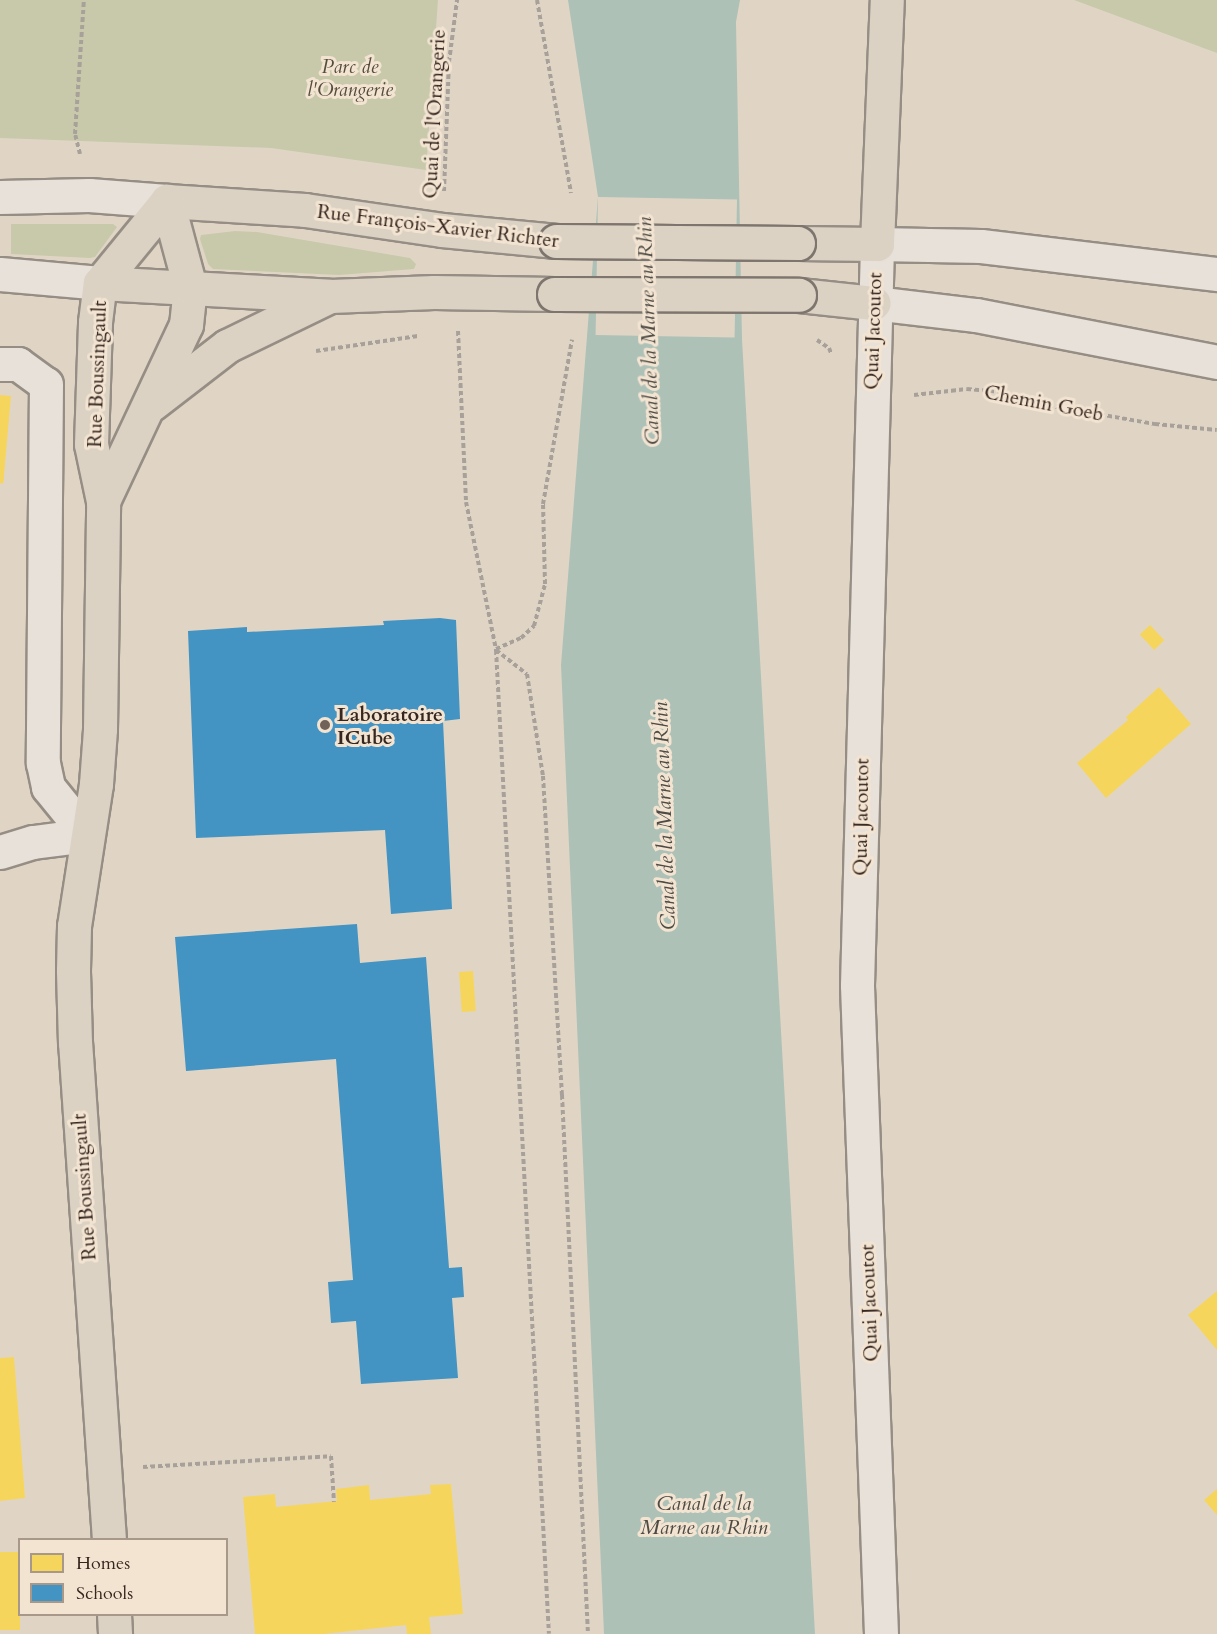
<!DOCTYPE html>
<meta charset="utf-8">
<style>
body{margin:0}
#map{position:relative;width:1217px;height:1634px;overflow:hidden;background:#e0d5c5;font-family:Cardo,serif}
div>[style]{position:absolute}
.green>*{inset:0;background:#c7c9aa}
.water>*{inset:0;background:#aec1b7}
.pier>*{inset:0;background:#e0d5c5;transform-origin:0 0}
.homes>*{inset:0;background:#f6d55c;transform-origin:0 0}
.schools>*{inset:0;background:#4393c3}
.path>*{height:4px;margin-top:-2px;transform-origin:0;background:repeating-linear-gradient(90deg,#a8a19a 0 4.5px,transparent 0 7.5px)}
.roads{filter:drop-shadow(2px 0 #968e84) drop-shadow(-2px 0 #968e84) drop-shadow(0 2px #968e84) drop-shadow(0 -2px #968e84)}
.minor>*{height:33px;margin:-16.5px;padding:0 16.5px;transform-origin:16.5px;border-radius:16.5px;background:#e7e1d9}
.major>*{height:33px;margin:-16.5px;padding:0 16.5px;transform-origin:16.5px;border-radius:16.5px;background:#dbd2c4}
.bridges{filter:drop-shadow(2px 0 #7e766e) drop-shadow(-2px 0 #7e766e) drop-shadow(0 2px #7e766e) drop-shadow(0 -2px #7e766e)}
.major-bridge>*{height:33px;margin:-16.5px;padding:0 16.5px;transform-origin:16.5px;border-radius:16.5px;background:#dbd2c4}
.dots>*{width:16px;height:16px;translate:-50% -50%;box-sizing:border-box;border:3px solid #f3e4d2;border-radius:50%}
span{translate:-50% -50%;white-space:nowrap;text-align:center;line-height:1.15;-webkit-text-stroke:6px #f3e4d2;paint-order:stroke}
.park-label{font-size:20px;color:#544c3c;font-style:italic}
.street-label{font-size:20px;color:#35261f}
.poi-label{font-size:20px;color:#35261f;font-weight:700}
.left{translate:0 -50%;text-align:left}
.water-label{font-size:21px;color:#4e4b44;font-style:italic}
.legend{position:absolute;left:18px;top:1538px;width:210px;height:78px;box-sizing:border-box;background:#f3e4d2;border:2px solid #a7988a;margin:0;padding:8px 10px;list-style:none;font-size:18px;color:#35261f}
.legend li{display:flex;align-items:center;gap:12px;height:30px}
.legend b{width:30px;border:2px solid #a7988a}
</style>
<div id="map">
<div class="green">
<div style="clip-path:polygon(0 0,438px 0,426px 170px,271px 148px,0 138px)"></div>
<div style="clip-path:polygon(1074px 0,1217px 0,1217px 53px)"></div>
<div style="clip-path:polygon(11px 224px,113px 224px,117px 227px,95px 257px,90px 258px,11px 254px)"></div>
<div style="clip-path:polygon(235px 231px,257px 232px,410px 258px,416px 264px,414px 269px,339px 275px,213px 269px,208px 264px,200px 239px,201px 235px)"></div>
</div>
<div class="water">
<div style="clip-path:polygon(568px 0,740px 0,736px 22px,742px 339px,815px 1634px,604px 1634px,561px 665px,598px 197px)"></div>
</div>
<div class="pier">
<div style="left:598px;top:197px;width:139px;height:138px;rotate:1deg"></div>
</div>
<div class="homes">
<div style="left:0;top:395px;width:11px;height:88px;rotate:5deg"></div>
<div style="left:1150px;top:625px;width:21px;height:14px;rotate:47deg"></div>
<div style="clip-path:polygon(1159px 687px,1191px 724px,1106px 798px,1077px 763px,1128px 720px,1126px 717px)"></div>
<div style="left:473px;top:971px;width:40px;height:14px;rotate:86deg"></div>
<div style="clip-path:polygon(1217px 1291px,1217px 1350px,1188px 1315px)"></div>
<div style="clip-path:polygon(14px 1357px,25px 1498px,0 1501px,0 1358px)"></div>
<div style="clip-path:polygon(451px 1484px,463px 1614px,429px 1617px,431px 1634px,407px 1634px,406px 1625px,323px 1634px,255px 1634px,243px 1497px,275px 1494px,276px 1507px,337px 1501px,336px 1489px,369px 1485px,370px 1500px,431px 1494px,430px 1485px)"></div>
<div style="clip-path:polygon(1217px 1489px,1217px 1515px,1204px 1500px)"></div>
<div style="left:20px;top:1552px;width:78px;height:20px;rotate:90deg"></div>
</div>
<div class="schools">
<div style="clip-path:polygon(440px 618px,456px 620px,460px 719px,443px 721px,452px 909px,391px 914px,385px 830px,196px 838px,188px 631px,247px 627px,247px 632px,384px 625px,383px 621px)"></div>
<div style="clip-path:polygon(357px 924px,360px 963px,426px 957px,449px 1268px,462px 1267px,464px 1297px,452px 1298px,458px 1378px,361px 1384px,356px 1321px,331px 1323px,328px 1282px,353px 1280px,336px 1059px,186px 1071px,175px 937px)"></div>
</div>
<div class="path">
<div style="left:537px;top:0;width:196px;rotate:80deg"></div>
<div style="left:80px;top:154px;width:21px;rotate:-104deg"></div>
<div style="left:75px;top:134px;width:134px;rotate:-86.2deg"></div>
<div style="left:444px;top:191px;width:129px;rotate:-87.8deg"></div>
<div style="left:449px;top:62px;width:63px;rotate:-82.6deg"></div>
<div style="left:458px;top:331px;width:171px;rotate:87.3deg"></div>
<div style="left:466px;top:502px;width:151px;rotate:78.5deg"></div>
<div style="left:496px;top:650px;width:985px;rotate:86.92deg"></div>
<div style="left:817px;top:340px;width:14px;rotate:34deg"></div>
<div style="left:829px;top:348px;width:5px;rotate:68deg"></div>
<div style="left:316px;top:351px;width:103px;rotate:-8.4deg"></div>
<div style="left:914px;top:395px;width:53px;rotate:-6.5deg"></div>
<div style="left:967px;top:389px;width:33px;rotate:5deg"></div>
<div style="left:1000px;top:392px;width:43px;rotate:16.3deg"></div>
<div style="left:1041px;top:404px;width:116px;rotate:10deg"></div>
<div style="left:1155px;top:424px;width:62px;rotate:5.5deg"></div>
<div style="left:496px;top:649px;width:27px;rotate:-24deg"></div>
<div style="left:521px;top:638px;width:18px;rotate:-43deg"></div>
<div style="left:534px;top:626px;width:43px;rotate:-75.3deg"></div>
<div style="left:545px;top:584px;width:80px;rotate:-91.4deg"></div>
<div style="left:543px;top:504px;width:167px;rotate:-80deg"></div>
<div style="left:496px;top:650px;width:39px;rotate:38deg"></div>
<div style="left:527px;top:674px;width:103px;rotate:81.1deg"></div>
<div style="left:543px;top:776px;width:320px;rotate:86.6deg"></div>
<div style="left:562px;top:1095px;width:540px;rotate:87.24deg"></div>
<div style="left:143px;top:1467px;width:188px;rotate:-3.3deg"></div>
<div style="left:331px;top:1456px;width:46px;rotate:86.3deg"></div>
</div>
<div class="roads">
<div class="minor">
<div style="left:0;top:197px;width:89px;rotate:-1.3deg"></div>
<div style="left:89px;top:195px;width:78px;rotate:4.4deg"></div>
<div style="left:0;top:274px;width:100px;rotate:5.1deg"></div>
<div style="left:874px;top:303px;width:103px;rotate:6.7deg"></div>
<div style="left:976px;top:315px;width:246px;rotate:11deg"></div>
<div style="left:0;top:364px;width:18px"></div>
<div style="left:18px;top:364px;width:34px;rotate:36deg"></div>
<div style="left:46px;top:384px;width:379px;rotate:90.5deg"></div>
<div style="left:43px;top:763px;width:25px;rotate:78deg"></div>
<div style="left:48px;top:787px;width:62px;rotate:50.9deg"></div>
<div style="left:0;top:852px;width:34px;rotate:-17deg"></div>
<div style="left:33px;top:842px;width:54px;rotate:-7.4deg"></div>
<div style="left:881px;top:1634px;width:649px;rotate:-92.12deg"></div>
<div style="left:857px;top:985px;width:741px;rotate:-88.45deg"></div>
<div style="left:877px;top:244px;width:104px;rotate:1.1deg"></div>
<div style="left:981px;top:246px;width:238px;rotate:6.8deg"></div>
</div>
<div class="major">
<div style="left:167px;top:201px;width:138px;rotate:3.7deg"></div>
<div style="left:305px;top:210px;width:138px;rotate:8.3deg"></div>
<div style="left:442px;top:230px;width:115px;rotate:5.5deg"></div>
<div style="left:798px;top:243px;width:79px;rotate:0.7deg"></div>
<div style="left:877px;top:244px;width:244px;rotate:-87.7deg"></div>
<div style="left:100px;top:283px;width:230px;rotate:3.2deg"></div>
<div style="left:330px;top:296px;width:104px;rotate:-2.2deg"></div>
<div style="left:434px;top:292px;width:120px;rotate:1deg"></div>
<div style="left:799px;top:295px;width:75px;rotate:6.1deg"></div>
<div style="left:152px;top:404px;width:95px;rotate:-37.7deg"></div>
<div style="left:227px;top:346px;width:114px;rotate:-25.9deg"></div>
<div style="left:103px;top:501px;width:195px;rotate:-64.8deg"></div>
<div style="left:186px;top:325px;width:38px;rotate:-84deg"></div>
<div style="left:190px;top:287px;width:89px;rotate:-105deg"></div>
<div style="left:109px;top:1540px;width:498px;rotate:-93.9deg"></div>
<div style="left:75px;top:1043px;width:73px;rotate:-91.6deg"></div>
<div style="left:73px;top:970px;width:44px;rotate:-88.7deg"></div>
<div style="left:74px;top:926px;width:144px;rotate:-81.2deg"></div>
<div style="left:96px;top:784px;width:55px;rotate:-85.8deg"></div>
<div style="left:100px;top:729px;width:228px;rotate:-89.2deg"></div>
<div style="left:103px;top:501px;width:58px;rotate:-101.9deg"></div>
<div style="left:91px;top:444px;width:122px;rotate:-88.1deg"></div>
<div style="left:95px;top:322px;width:39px;rotate:-83deg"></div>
<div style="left:100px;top:283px;width:106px;rotate:-50.7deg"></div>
<div style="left:114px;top:1614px;width:20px;rotate:87deg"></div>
</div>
</div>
<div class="bridges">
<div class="major-bridge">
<div style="left:556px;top:241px;width:242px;rotate:0.5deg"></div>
<div style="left:554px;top:294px;width:245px;rotate:0.2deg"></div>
</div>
</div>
<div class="dots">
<div style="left:325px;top:725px;background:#716359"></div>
</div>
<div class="park-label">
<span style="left:350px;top:78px">Parc de<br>l'Orangerie</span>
</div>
<div class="street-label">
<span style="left:434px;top:114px;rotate:-87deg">Quai de l'Orangerie</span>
<span style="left:438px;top:226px;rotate:7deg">Rue François-Xavier Richter</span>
<span style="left:873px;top:331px;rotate:-88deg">Quai Jacoutot</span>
<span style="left:97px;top:374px;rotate:-88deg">Rue Boussingault</span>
<span style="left:1044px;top:403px;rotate:11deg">Chemin Goeb</span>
<span style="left:861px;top:817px;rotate:-89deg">Quai Jacoutot</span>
<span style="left:84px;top:1187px;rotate:-94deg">Rue Boussingault</span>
<span style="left:869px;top:1303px;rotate:-92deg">Quai Jacoutot</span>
</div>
<div class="poi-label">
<span class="left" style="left:337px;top:726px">Laboratoire<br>ICube</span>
</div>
<div class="water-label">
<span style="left:649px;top:331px;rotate:-92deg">Canal de la Marne au Rhin</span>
<span style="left:665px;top:816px;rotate:-92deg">Canal de la Marne au Rhin</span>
<span style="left:704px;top:1516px">Canal de la<br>Marne au Rhin</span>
</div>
<ul class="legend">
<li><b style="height:16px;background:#f6d55c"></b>Homes</li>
<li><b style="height:16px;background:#4393c3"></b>Schools</li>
</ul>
</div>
